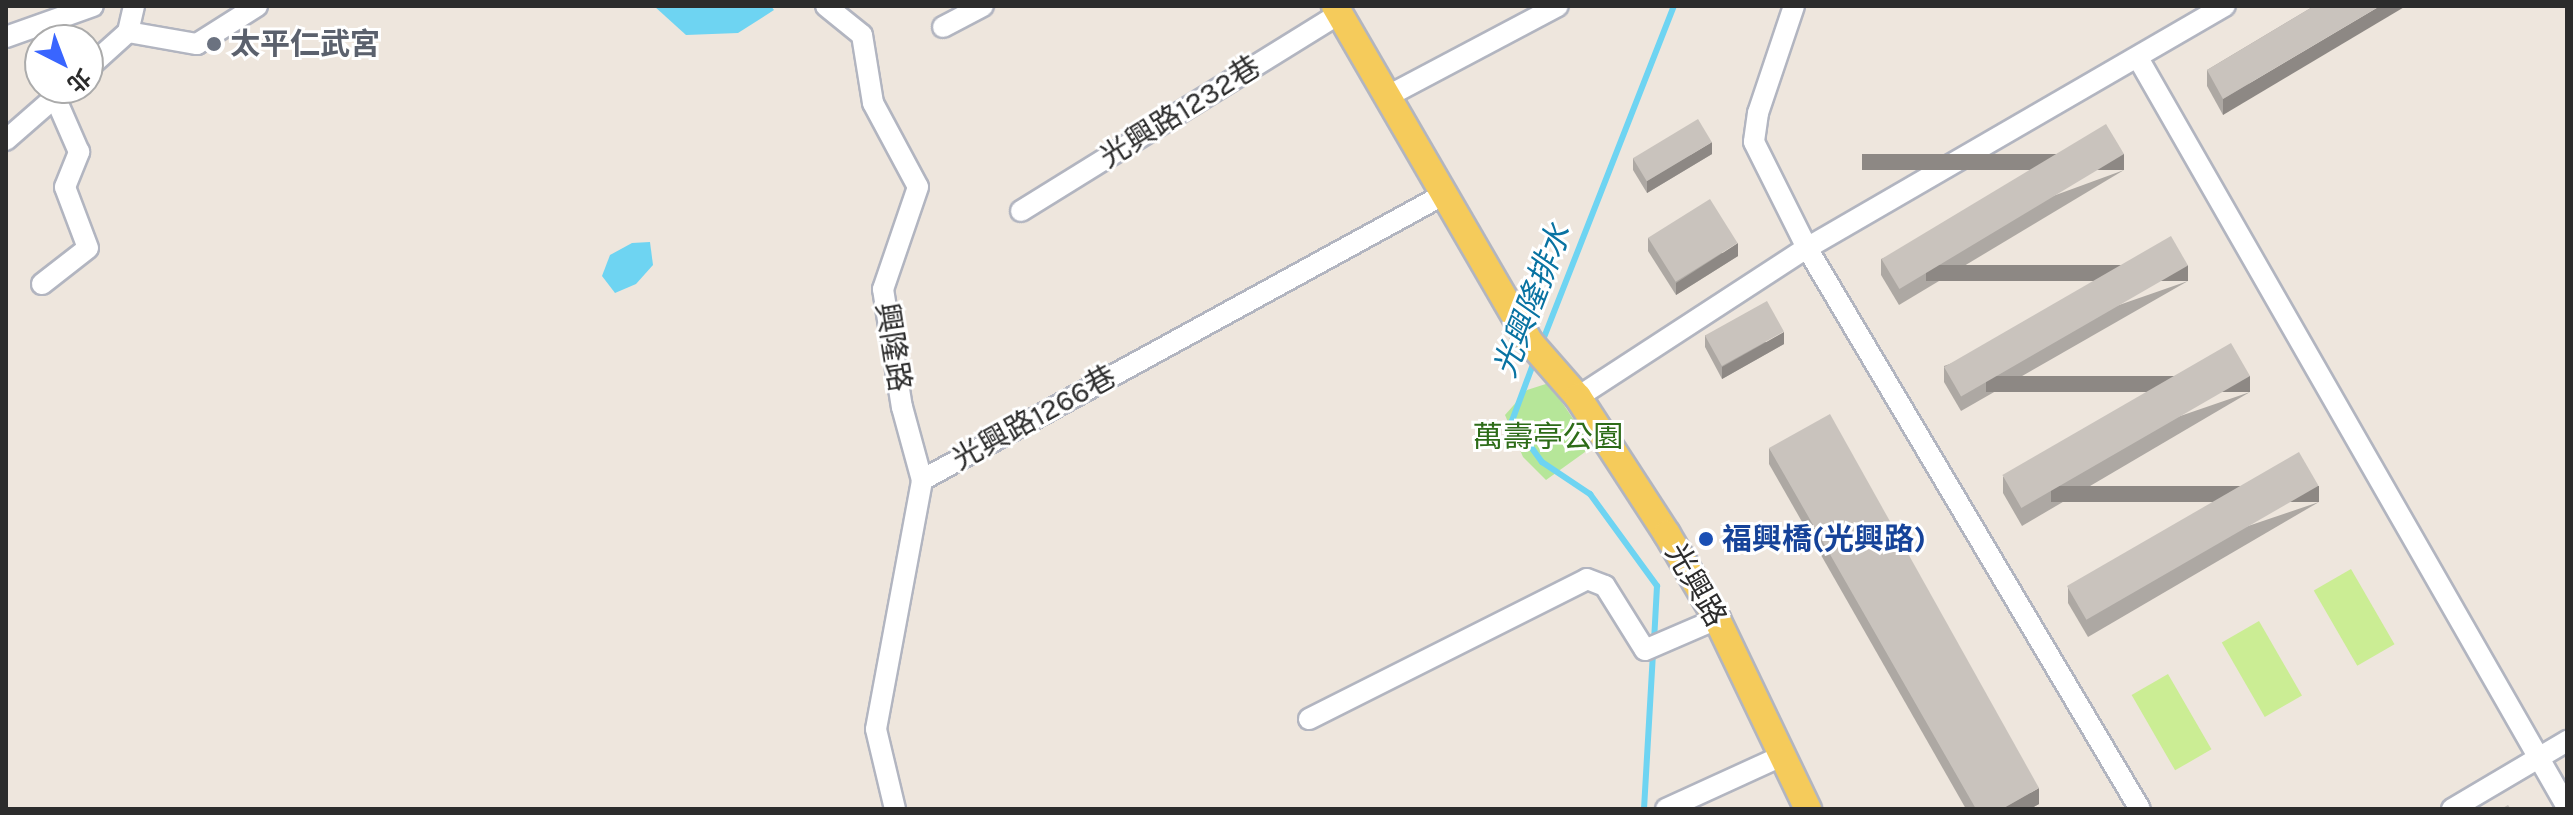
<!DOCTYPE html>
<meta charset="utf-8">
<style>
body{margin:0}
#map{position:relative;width:2573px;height:815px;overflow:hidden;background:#eee6dd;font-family:Karla,"Noto Sans TC",sans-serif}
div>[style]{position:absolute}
.green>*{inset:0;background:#b6e699}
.pitch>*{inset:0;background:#cbed94;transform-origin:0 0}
.water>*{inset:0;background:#6ed4f2}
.stream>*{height:6px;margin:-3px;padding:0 3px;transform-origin:3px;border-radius:3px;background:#6ed4f2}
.roads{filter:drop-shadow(2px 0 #b2b5c0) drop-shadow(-2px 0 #b2b5c0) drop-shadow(0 2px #b2b5c0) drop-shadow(0 -2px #b2b5c0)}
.minor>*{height:20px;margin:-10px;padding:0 10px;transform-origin:10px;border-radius:10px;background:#fff}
.major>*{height:26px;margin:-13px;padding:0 13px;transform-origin:13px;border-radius:13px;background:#f5cb5b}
.wall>*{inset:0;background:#ada8a3}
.shaded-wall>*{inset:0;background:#8d8884;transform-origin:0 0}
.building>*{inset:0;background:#c9c3bd;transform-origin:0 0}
.dots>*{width:22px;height:22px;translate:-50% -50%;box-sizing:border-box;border:4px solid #fff;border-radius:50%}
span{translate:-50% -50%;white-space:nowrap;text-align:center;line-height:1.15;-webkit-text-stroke:6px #fff;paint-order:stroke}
.worship-label{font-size:30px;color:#5b616d;font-weight:700}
.left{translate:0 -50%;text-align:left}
.street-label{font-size:30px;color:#2c2c2c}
.park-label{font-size:30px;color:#2d6c18}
.transit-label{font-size:30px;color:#164399;font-weight:700}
.water-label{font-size:32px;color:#0973a2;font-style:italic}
.frame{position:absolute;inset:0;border:8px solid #2c2c2c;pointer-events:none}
.north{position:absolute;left:24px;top:24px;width:80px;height:80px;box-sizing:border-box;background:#fff;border:2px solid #ababab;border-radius:50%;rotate:138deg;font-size:22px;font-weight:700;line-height:32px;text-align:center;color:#2c2c2c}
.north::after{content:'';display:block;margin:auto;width:28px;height:36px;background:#3965ff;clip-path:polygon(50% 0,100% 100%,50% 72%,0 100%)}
</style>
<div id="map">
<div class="green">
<div style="clip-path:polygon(1549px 383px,1592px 447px,1546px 480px,1523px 457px,1505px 415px,1527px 390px)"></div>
</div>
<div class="pitch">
<div style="left:2351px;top:569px;width:87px;height:43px;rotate:60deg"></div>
<div style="left:2259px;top:621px;width:86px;height:43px;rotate:60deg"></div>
<div style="left:2168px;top:674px;width:87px;height:42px;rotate:60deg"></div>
</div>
<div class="water">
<div style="clip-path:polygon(654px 6px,771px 6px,774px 10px,738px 33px,686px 35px)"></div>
<div style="clip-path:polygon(650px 242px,653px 265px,636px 284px,615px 293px,602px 276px,610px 255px,632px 243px)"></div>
</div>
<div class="stream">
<div style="left:1541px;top:345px;width:364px;rotate:-68.6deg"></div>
<div style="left:1535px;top:359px;width:66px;rotate:110.4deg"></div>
<div style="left:1512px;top:421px;width:51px;rotate:53.8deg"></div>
<div style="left:1542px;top:462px;width:58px;rotate:33.7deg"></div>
<div style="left:1590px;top:494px;width:114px;rotate:53.9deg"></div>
<div style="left:1657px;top:586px;width:56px;rotate:93.1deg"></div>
<div style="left:1644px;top:809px;width:156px;rotate:-86.7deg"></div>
</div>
<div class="roads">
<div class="minor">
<div style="left:134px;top:6px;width:27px;rotate:103deg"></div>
<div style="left:128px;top:32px;width:70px;rotate:9.9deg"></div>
<div style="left:197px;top:44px;width:71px;rotate:-32.3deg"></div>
<div style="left:826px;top:6px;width:46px;rotate:38.9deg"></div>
<div style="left:862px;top:35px;width:69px;rotate:80.8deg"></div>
<div style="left:873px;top:103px;width:95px;rotate:61.8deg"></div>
<div style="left:918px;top:187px;width:108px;rotate:108.9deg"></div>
<div style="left:883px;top:289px;width:120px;rotate:80.9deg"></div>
<div style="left:902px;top:407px;width:76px;rotate:74.7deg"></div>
<div style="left:1794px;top:6px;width:113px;rotate:108.6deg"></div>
<div style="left:1758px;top:113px;width:29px;rotate:98deg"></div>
<div style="left:1754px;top:142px;width:119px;rotate:63.4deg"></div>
<div style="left:1807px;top:248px;width:652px;rotate:59.31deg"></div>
<div style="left:943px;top:27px;width:45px;rotate:-27.7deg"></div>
<div style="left:6px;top:37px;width:92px;rotate:-19.6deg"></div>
<div style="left:2138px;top:58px;width:863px;rotate:60.2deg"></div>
<div style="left:88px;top:68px;width:54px;rotate:-42deg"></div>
<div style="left:1388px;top:96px;width:192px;rotate:-27.9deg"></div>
<div style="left:6px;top:140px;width:74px;rotate:-41.2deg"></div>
<div style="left:1021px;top:211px;width:374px;rotate:-31.8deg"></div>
<div style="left:42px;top:284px;width:58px;rotate:-38deg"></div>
<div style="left:88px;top:248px;width:65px;rotate:-110.7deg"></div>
<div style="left:65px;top:187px;width:38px;rotate:-68deg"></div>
<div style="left:79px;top:152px;width:60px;rotate:-113.6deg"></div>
<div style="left:1578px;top:397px;width:273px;rotate:-33.1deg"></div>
<div style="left:1807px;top:248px;width:483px;rotate:-30.1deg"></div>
<div style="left:1309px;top:719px;width:311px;rotate:-26.7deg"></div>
<div style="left:1587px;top:579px;width:19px;rotate:21deg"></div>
<div style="left:1605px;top:586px;width:75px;rotate:58deg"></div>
<div style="left:1645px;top:650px;width:78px;rotate:-23.3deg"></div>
<div style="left:895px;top:809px;width:82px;rotate:-103.4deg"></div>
<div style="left:876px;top:729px;width:253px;rotate:-79.5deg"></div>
<div style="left:922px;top:480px;width:592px;rotate:-28.69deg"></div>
<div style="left:1666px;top:809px;width:130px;rotate:-24.6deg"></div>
<div style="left:2452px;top:809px;width:134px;rotate:-30.6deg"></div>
</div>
<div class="major">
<div style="left:1335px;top:6px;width:387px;rotate:59.9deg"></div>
<div style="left:1529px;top:341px;width:74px;rotate:48.8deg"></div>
<div style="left:1578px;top:397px;width:163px;rotate:57deg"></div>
<div style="left:1667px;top:534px;width:99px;rotate:59.5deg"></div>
<div style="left:1717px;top:619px;width:211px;rotate:64.4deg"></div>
</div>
</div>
<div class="wall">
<div style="clip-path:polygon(2314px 6px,2223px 115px,2207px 86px,2207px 70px)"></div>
<div style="clip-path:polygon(1712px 154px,1647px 193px,1633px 170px,1633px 158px)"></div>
<div style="clip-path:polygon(2124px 170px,1899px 305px,1881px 275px,1881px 259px)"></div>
<div style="clip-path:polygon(1648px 238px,1738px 256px,1676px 295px,1648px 251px)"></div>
<div style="clip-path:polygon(2188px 281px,1961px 411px,1944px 382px,1944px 366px)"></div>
<div style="clip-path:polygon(1705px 335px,1784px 344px,1722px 379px,1705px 347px)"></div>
<div style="clip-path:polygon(2250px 392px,2022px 526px,2003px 493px,2003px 477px)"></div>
<div style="clip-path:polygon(1769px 448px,2039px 804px,2030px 809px,1966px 809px,1769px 464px)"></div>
<div style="clip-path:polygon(2319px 502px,2088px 637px,2068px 603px,2068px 587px)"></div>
</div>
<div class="shaded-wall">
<div style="clip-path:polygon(2380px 6px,2406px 6px,2223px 115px,2223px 99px)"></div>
<div style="clip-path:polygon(1712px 142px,1712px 154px,1647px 193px,1647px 181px)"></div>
<div style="left:2124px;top:154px;width:16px;height:262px;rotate:90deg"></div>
<div style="clip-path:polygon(1738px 243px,1738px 256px,1676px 295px,1676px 283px)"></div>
<div style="left:2188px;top:265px;width:16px;height:262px;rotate:90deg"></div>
<div style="clip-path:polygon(1784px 332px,1784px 344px,1722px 379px,1722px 367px)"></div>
<div style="left:2250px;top:376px;width:16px;height:264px;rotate:90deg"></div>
<div style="left:2319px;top:486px;width:16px;height:268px;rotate:90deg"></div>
<div style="clip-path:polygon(2039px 788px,2039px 804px,2030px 809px,2002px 809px)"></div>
</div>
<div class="building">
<div style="clip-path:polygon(2314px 6px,2380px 6px,2223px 99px,2207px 70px)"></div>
<div style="left:1698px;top:119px;width:27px;height:76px;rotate:59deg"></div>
<div style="left:2106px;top:124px;width:35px;height:262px;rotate:59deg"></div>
<div style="left:1710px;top:199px;width:52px;height:73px;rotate:58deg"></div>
<div style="left:2171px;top:236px;width:34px;height:262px;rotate:60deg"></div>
<div style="left:1767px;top:301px;width:35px;height:71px;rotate:61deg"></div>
<div style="left:2231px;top:343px;width:38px;height:264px;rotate:60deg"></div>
<div style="clip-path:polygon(1830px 414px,2039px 788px,2002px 809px,1976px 809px,1769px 448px)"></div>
<div style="left:2299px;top:452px;width:39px;height:268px;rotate:60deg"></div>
<div style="clip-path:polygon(2508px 805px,2511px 809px,2501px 809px)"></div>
</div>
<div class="dots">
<div style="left:214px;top:44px;background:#6b7280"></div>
<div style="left:1706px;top:539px;background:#1a4fb4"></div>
</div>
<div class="worship-label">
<span class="left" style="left:230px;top:44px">太平仁武宮</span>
</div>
<div class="street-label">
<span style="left:1180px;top:112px;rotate:-32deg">光興路1232巷</span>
<span style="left:893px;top:347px;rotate:81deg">興隆路</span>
<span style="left:1034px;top:418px;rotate:-29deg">光興路1266巷</span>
<span style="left:1696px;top:585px;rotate:60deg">光興路</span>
</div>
<div class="park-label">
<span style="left:1548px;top:437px">萬壽亭公園</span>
</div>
<div class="transit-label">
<span class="left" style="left:1722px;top:539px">福興橋(光興路)</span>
</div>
<div class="water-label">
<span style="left:1533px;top:301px;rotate:-69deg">光興隆排水</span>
</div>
<div class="frame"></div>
<div class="north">北</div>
</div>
